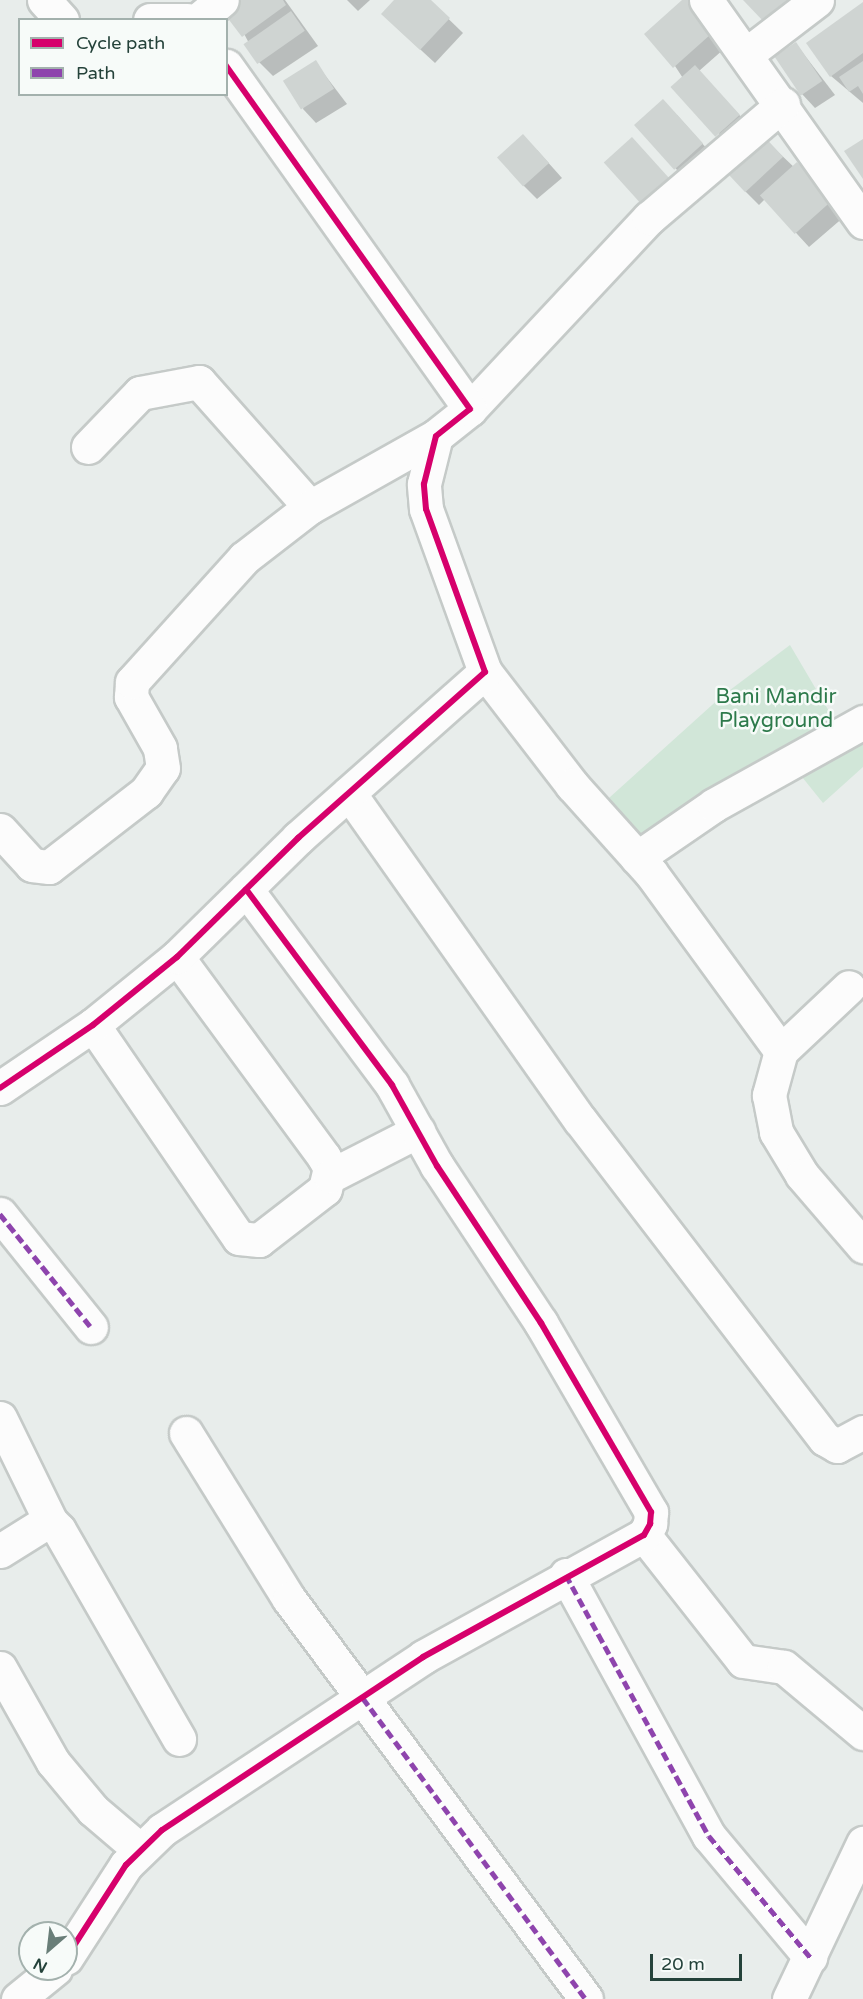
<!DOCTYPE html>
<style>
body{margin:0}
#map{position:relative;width:863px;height:1999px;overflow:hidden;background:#e8edeb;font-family:"Varela Round",sans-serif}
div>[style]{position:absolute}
.green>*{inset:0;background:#d1e6d8}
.shadow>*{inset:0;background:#0003}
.building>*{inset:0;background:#cfd4d2;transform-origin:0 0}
.roads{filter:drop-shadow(2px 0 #c5cac8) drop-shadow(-2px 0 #c5cac8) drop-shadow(0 2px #c5cac8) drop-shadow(0 -2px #c5cac8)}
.minor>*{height:33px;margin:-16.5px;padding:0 16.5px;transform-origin:16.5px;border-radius:16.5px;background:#fcfcfc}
.quiet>*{height:4.5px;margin-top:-2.25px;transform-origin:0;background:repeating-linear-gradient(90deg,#8e44ad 0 9px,transparent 0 13.5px)}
.cycleway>*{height:6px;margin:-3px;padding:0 3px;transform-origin:3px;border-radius:3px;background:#d6006c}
span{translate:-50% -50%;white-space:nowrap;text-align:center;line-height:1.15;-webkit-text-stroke:5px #f7fbf9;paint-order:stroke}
.park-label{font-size:21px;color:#2d7a4b}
.legend{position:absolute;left:18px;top:18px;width:210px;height:78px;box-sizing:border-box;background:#f7fbf9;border:2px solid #a3b1ad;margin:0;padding:8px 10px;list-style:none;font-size:18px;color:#24423a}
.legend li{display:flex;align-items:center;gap:12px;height:30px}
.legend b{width:30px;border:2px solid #a3b1ad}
.north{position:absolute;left:18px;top:1921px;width:60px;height:60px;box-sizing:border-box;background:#f7fbf9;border:2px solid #a3b1ad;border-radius:50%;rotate:208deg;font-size:16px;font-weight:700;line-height:24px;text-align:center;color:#24423a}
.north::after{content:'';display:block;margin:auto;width:21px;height:27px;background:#697e78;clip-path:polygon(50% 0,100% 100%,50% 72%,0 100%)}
.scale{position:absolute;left:650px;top:1954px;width:92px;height:27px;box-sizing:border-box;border:3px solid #24423a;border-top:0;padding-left:8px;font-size:18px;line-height:21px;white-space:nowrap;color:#24423a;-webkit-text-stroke:4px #f7fbf9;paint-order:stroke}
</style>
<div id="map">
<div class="green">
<div style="clip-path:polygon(790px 645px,833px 718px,826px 730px,863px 705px,863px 767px,823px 803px,798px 772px,637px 858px,599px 807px,722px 696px)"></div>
</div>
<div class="shadow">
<div style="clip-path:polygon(226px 0,285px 0,318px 46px,273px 76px,259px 62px)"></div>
<div style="clip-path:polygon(347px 0,370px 0,358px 11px)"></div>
<div style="clip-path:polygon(396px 0,429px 0,463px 33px,435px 63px,397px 28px)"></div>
<div style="clip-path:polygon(684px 0,733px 41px,699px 71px,753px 130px,730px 150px,675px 66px)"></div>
<div style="clip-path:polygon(863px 4px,863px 103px,831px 76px)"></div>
<div style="clip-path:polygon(796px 44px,835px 95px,815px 108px,802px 94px)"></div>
<div style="clip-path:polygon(315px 62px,347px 104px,316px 123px,303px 109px)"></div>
<div style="clip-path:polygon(677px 115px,716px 159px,689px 183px,636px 125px)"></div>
<div style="clip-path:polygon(774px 148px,845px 216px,809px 247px,765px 199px,759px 205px,745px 191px)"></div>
<div style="clip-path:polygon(537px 150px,562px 178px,537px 199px,523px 185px)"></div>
</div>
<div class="building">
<div style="clip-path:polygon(231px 0,283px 0,286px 5px,242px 37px,220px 8px)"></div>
<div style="clip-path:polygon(394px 0,431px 0,450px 18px,420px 50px,381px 14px)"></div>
<div style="clip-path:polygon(682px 0,696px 0,720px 26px,673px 68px,644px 34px)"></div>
<div style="clip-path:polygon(743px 0,793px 0,767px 25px)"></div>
<div style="clip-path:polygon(863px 2px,863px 53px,830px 77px,806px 43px)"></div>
<div style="left:291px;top:11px;width:24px;height:58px;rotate:55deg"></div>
<div style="left:796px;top:42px;width:47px;height:26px;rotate:56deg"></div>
<div style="left:316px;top:60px;width:34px;height:39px;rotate:58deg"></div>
<div style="clip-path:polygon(863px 61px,863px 94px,858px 86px,849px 92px,839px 77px)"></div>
<div style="left:695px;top:65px;width:67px;height:33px;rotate:48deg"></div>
<div style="left:663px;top:99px;width:60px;height:39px;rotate:48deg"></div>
<div style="left:760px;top:132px;width:34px;height:52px;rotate:47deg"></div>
<div style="left:523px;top:134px;width:39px;height:35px;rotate:48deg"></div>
<div style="left:632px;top:137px;width:58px;height:38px;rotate:48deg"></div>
<div style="clip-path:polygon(863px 139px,863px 179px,844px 151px)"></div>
<div style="left:797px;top:162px;width:52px;height:50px;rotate:48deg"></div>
</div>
<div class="roads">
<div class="minor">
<div style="left:44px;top:0;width:27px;rotate:48deg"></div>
<div style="left:706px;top:0;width:272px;rotate:54.7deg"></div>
<div style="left:150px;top:20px;width:37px"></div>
<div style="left:198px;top:20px;width:31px;rotate:-40deg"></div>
<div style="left:748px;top:53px;width:87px;rotate:-37.5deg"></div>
<div style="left:470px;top:409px;width:262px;rotate:-46.9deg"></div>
<div style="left:649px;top:218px;width:176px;rotate:-40.4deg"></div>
<div style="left:88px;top:447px;width:75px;rotate:-46.1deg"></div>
<div style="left:140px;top:393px;width:60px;rotate:-10.6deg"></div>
<div style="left:199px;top:382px;width:167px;rotate:48.4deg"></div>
<div style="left:485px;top:672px;width:143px;rotate:52.4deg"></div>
<div style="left:572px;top:785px;width:118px;rotate:48.1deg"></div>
<div style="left:651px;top:873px;width:220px;rotate:53.9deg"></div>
<div style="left:781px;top:1051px;width:46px;rotate:105.3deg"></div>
<div style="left:769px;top:1095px;width:38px;rotate:79deg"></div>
<div style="left:776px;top:1132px;width:50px;rotate:58.8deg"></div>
<div style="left:802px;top:1175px;width:94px;rotate:49.3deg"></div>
<div style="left:349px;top:793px;width:400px;rotate:54.8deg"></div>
<div style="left:580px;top:1120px;width:402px;rotate:52.5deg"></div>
<div style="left:825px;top:1439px;width:14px;rotate:30deg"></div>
<div style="left:837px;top:1446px;width:30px;rotate:-28deg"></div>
<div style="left:0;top:830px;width:47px;rotate:47.6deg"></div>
<div style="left:32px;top:865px;width:17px;rotate:7deg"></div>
<div style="left:49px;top:867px;width:123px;rotate:-37.7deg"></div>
<div style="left:146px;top:792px;width:29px;rotate:-55deg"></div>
<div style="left:163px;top:768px;width:20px;rotate:-99deg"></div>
<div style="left:160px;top:748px;width:59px;rotate:-119.6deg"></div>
<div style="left:131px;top:697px;width:15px;rotate:-86deg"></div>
<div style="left:132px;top:682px;width:167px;rotate:-47.9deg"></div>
<div style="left:244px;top:558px;width:83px;rotate:-37.7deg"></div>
<div style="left:310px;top:507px;width:145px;rotate:-29.4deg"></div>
<div style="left:637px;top:858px;width:93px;rotate:-34.5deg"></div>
<div style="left:714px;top:805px;width:171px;rotate:-29.1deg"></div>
<div style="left:93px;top:1025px;width:258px;rotate:55.6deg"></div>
<div style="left:239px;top:1238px;width:20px;rotate:6deg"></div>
<div style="left:259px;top:1240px;width:83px;rotate:-37.7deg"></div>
<div style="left:325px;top:1189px;width:22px;rotate:-77deg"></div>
<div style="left:330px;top:1168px;width:13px;rotate:-119deg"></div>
<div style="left:324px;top:1157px;width:248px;rotate:-126.3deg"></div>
<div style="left:781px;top:1051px;width:93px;rotate:-43.3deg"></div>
<div style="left:0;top:1088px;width:112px;rotate:-34.1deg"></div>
<div style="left:93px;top:1025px;width:108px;rotate:-39deg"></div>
<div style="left:177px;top:957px;width:170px;rotate:-44.5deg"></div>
<div style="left:298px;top:838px;width:250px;rotate:-41.6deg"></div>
<div style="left:485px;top:672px;width:173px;rotate:-109.9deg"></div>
<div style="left:426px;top:509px;width:25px;rotate:-95deg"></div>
<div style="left:424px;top:484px;width:49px;rotate:-76deg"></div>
<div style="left:436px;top:436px;width:43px;rotate:-38.5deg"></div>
<div style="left:470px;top:409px;width:421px;rotate:-125.4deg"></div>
<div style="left:330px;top:1176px;width:99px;rotate:-27.1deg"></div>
<div style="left:0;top:1214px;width:145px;rotate:51.2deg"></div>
<div style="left:0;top:1418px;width:116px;rotate:63.9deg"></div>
<div style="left:186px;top:1433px;width:195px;rotate:58.2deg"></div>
<div style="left:289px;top:1599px;width:498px;rotate:53.4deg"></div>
<div style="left:644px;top:1535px;width:160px;rotate:51.8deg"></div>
<div style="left:743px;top:1661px;width:41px;rotate:8.3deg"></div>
<div style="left:784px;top:1667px;width:103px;rotate:39.9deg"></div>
<div style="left:0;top:1551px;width:51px;rotate:-32.1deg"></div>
<div style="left:43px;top:1524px;width:8px;rotate:-14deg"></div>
<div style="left:51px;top:1522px;width:11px;rotate:45deg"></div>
<div style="left:59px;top:1530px;width:241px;rotate:60.1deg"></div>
<div style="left:566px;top:1575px;width:298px;rotate:61.3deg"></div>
<div style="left:709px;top:1836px;width:158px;rotate:50.1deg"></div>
<div style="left:0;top:1668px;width:108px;rotate:60.6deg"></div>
<div style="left:53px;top:1762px;width:62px;rotate:50.2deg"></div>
<div style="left:93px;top:1810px;width:62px;rotate:40.4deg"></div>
<div style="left:66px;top:1958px;width:111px;rotate:-57.2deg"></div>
<div style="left:126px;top:1865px;width:50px;rotate:-44.2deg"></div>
<div style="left:162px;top:1830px;width:313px;rotate:-33.5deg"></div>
<div style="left:423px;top:1657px;width:252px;rotate:-28.9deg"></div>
<div style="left:644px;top:1535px;width:13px;rotate:-61deg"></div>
<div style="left:650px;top:1524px;width:12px;rotate:-85deg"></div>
<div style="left:651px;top:1512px;width:219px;rotate:-120.2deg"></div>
<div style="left:541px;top:1323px;width:188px;rotate:-123.5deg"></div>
<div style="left:437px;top:1166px;width:93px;rotate:-119.1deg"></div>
<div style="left:392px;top:1085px;width:244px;rotate:-126.7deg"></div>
<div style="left:18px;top:1999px;width:48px;rotate:-39deg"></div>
<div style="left:789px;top:1999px;width:173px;rotate:-64.6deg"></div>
</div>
</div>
<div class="quiet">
<div style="left:0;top:1214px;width:145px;rotate:51.2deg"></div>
<div style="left:566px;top:1575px;width:298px;rotate:61.3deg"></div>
<div style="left:709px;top:1836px;width:158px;rotate:50.1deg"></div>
<div style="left:363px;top:1698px;width:375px;rotate:53.5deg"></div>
</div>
<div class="cycleway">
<div style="left:0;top:1088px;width:112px;rotate:-34.1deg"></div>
<div style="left:93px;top:1025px;width:108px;rotate:-39deg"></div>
<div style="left:177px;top:957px;width:170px;rotate:-44.5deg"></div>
<div style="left:298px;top:838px;width:250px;rotate:-41.6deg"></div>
<div style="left:485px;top:672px;width:173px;rotate:-109.9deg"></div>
<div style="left:426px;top:509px;width:25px;rotate:-95deg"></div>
<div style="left:424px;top:484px;width:49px;rotate:-76deg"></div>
<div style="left:436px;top:436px;width:43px;rotate:-38.5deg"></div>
<div style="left:470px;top:409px;width:421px;rotate:-125.4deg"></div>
<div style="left:66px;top:1958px;width:111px;rotate:-57.2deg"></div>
<div style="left:126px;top:1865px;width:50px;rotate:-44.2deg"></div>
<div style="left:162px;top:1830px;width:313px;rotate:-33.5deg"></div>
<div style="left:423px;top:1657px;width:252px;rotate:-28.9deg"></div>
<div style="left:644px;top:1535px;width:13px;rotate:-61deg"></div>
<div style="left:650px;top:1524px;width:12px;rotate:-85deg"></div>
<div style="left:651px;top:1512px;width:219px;rotate:-120.2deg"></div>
<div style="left:541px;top:1323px;width:188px;rotate:-123.5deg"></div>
<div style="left:437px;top:1166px;width:93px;rotate:-119.1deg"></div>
<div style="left:392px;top:1085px;width:244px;rotate:-126.7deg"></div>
</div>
<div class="park-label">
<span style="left:776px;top:709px">Bani Mandir<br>Playground</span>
</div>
<ul class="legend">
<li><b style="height:8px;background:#d6006c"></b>Cycle path</li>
<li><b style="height:8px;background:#8e44ad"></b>Path</li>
</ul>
<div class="north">N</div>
<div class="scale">20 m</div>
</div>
